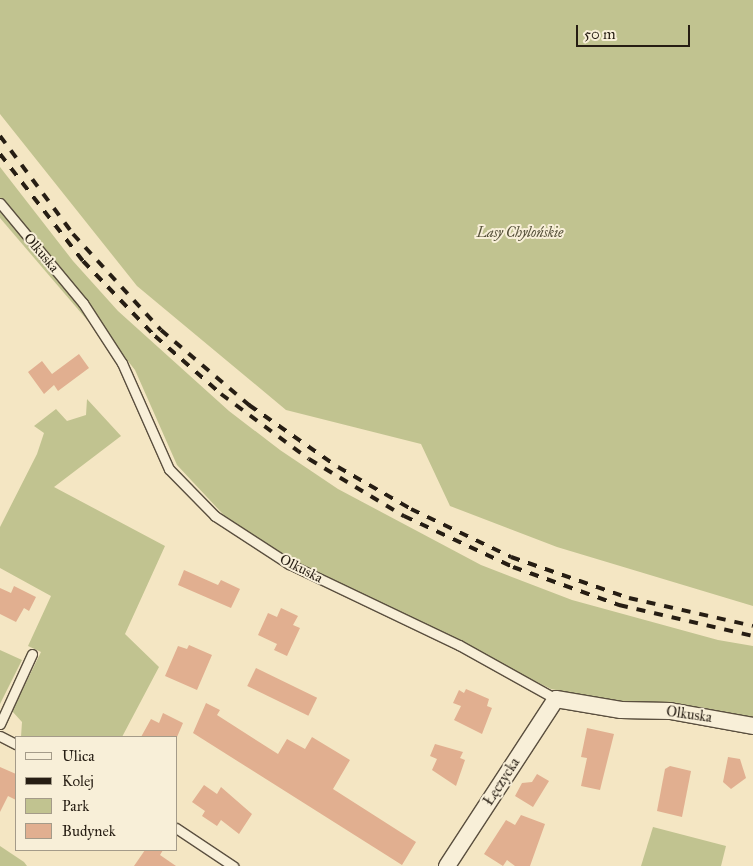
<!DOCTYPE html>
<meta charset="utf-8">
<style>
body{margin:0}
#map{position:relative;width:753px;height:866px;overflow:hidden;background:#f4e6c3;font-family:"IM FELL Great Primer",serif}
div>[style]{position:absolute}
.green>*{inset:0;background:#c1c390}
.building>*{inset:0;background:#e1af90;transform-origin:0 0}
.roads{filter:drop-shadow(1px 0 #5a4f3f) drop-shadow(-1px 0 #5a4f3f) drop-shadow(0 1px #5a4f3f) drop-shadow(0 -1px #5a4f3f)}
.service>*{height:9px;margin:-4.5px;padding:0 4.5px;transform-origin:4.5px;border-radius:4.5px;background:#f8efd8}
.minor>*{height:16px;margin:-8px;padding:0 8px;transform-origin:8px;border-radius:8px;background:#f8efd8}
.rail>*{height:4px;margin-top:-2px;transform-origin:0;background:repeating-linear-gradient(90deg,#261d13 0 9px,transparent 0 18px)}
span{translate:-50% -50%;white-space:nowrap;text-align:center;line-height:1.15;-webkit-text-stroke:4px #f8efd8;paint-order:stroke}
.park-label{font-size:14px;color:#544f38;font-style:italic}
.street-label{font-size:14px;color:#261d13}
.legend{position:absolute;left:15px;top:736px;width:162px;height:115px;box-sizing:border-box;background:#f8efd8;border:1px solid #a49b89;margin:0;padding:6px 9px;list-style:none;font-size:15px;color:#261d13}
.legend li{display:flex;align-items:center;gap:10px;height:25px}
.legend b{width:25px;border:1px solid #a49b89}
.scale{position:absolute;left:576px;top:25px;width:114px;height:22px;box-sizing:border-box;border:2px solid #261d13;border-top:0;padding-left:6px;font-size:15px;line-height:18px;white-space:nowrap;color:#261d13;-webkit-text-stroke:4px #f8efd8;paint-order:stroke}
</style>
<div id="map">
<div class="green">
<div style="clip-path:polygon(0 0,753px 0,753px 606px,557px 547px,450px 506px,421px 444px,286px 410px,137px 286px,0 114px)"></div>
<div style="clip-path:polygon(0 167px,73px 261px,118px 311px,229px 411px,280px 450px,338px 489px,481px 565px,572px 600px,718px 640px,753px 646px,753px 720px,626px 704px,551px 689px,297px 563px,234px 526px,177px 465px,135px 370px,0 198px)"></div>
<div style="clip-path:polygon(0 210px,90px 318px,88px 321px,0 218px)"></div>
<div style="clip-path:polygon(87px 399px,121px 436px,54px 487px,165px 546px,125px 634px,159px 667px,122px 737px,21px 737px,22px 722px,12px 711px,41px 652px,28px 646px,51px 596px,0 568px,0 527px,37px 454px,44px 433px,34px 426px,56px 409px,67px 421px,86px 415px)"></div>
<div style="clip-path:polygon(0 650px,22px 660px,0 704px)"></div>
<div style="clip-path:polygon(653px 827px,726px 846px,721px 866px,641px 866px)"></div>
<div style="clip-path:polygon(0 846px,24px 862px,27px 866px,0 866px)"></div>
</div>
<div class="building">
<div style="clip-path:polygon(79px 354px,89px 368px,58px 391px,54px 385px,44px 394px,28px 372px,42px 361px,52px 374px)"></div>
<div style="clip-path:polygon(184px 570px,218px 585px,221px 580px,240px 589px,231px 608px,178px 585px)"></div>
<div style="clip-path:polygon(14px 586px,36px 597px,29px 611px,24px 608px,16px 622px,0 614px,0 588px,11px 593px)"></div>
<div style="clip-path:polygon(281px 608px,298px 616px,293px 625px,300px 628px,287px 656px,274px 650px,277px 644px,258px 635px,268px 613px,277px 617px)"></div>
<div style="clip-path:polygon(189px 645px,212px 655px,197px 690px,165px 676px,178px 646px,187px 649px)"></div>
<div style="left:256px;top:668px;width:68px;height:20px;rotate:26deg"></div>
<div style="clip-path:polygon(466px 689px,489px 699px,487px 706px,492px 708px,482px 734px,454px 720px,461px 706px,453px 703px,459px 690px,464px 693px)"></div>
<div style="clip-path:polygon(206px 703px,220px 710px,217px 715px,278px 754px,287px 739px,305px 749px,312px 737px,350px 760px,333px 789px,416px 842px,402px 865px,193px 733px)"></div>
<div style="clip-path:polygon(163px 713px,183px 723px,177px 737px,141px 737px,151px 719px,159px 723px)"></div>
<div style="clip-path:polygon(587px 728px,614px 734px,600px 790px,581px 786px,587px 758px,581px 757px)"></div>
<div style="clip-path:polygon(435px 744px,463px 752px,460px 758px,465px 760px,456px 786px,432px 770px,437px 759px,430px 756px)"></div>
<div style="clip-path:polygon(728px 757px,740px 759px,746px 778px,731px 789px,723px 782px)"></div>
<div style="clip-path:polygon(670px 766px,691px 771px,682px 817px,657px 811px,665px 769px)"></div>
<div style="clip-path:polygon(0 767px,16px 774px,16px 800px,8px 796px,0 812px)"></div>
<div style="clip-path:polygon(537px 774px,549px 781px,533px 807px,515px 796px,522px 783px,532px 782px)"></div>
<div style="clip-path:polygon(204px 785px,217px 794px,221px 787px,252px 814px,239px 834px,221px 820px,217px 826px,202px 816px,205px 811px,192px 802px)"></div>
<div style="clip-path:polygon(521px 815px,545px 824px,530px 866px,515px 866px,507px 860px,503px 866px,484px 854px,506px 820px,515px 825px)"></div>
<div style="clip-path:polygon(145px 850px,163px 850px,160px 855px,176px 866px,134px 866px)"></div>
</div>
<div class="roads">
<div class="service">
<div style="left:0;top:203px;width:130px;rotate:50.3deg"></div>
<div style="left:83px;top:303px;width:72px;rotate:57deg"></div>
<div style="left:122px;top:363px;width:116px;rotate:66.1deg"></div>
<div style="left:169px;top:469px;width:66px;rotate:45.6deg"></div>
<div style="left:215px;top:516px;width:88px;rotate:33deg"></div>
<div style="left:289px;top:564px;width:188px;rotate:25.5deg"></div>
<div style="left:459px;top:645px;width:111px;rotate:29.1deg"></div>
<div style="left:0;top:724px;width:77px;rotate:-65.4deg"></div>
<div style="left:0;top:736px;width:18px;rotate:27deg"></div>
<div style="left:176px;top:828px;width:69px;rotate:33.7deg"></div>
</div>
<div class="minor">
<div style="left:447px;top:866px;width:199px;rotate:-56.9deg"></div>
<div style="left:556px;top:699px;width:66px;rotate:9.6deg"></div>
<div style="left:621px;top:710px;width:49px;rotate:1.2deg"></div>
<div style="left:670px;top:711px;width:84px;rotate:10.2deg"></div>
</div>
</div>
<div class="rail">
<div style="left:0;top:136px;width:122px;rotate:53.3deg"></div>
<div style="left:73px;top:234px;width:130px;rotate:47.5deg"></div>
<div style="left:161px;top:330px;width:116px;rotate:40.4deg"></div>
<div style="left:249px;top:405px;width:108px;rotate:34.9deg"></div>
<div style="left:338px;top:467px;width:84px;rotate:29.9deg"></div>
<div style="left:411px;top:509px;width:111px;rotate:25.6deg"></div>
<div style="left:511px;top:557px;width:125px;rotate:19.2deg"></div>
<div style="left:629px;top:598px;width:127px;rotate:12.7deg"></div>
<div style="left:0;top:154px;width:135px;rotate:52.2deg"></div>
<div style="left:83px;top:261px;width:104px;rotate:46.2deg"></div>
<div style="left:155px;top:336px;width:88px;rotate:41.3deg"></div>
<div style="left:221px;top:394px;width:109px;rotate:36.5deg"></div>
<div style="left:309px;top:459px;width:111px;rotate:31deg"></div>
<div style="left:404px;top:516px;width:120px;rotate:25.1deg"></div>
<div style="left:513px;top:567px;width:113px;rotate:19.7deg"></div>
<div style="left:619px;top:605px;width:138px;rotate:13deg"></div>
</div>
<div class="park-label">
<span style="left:520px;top:233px">Lasy Chylońskie</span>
</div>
<div class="street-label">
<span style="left:41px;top:253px;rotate:50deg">Olkuska</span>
<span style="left:301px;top:569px;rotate:27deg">Olkuska</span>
<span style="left:689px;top:715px;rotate:8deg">Olkuska</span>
<span style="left:502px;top:782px;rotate:-57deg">Łęczycka</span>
</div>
<ul class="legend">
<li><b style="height:6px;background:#f8efd8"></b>Ulica</li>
<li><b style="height:6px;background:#261d13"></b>Kolej</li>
<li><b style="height:14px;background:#c1c390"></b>Park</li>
<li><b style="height:14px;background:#e1af90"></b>Budynek</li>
</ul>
<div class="scale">50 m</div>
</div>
